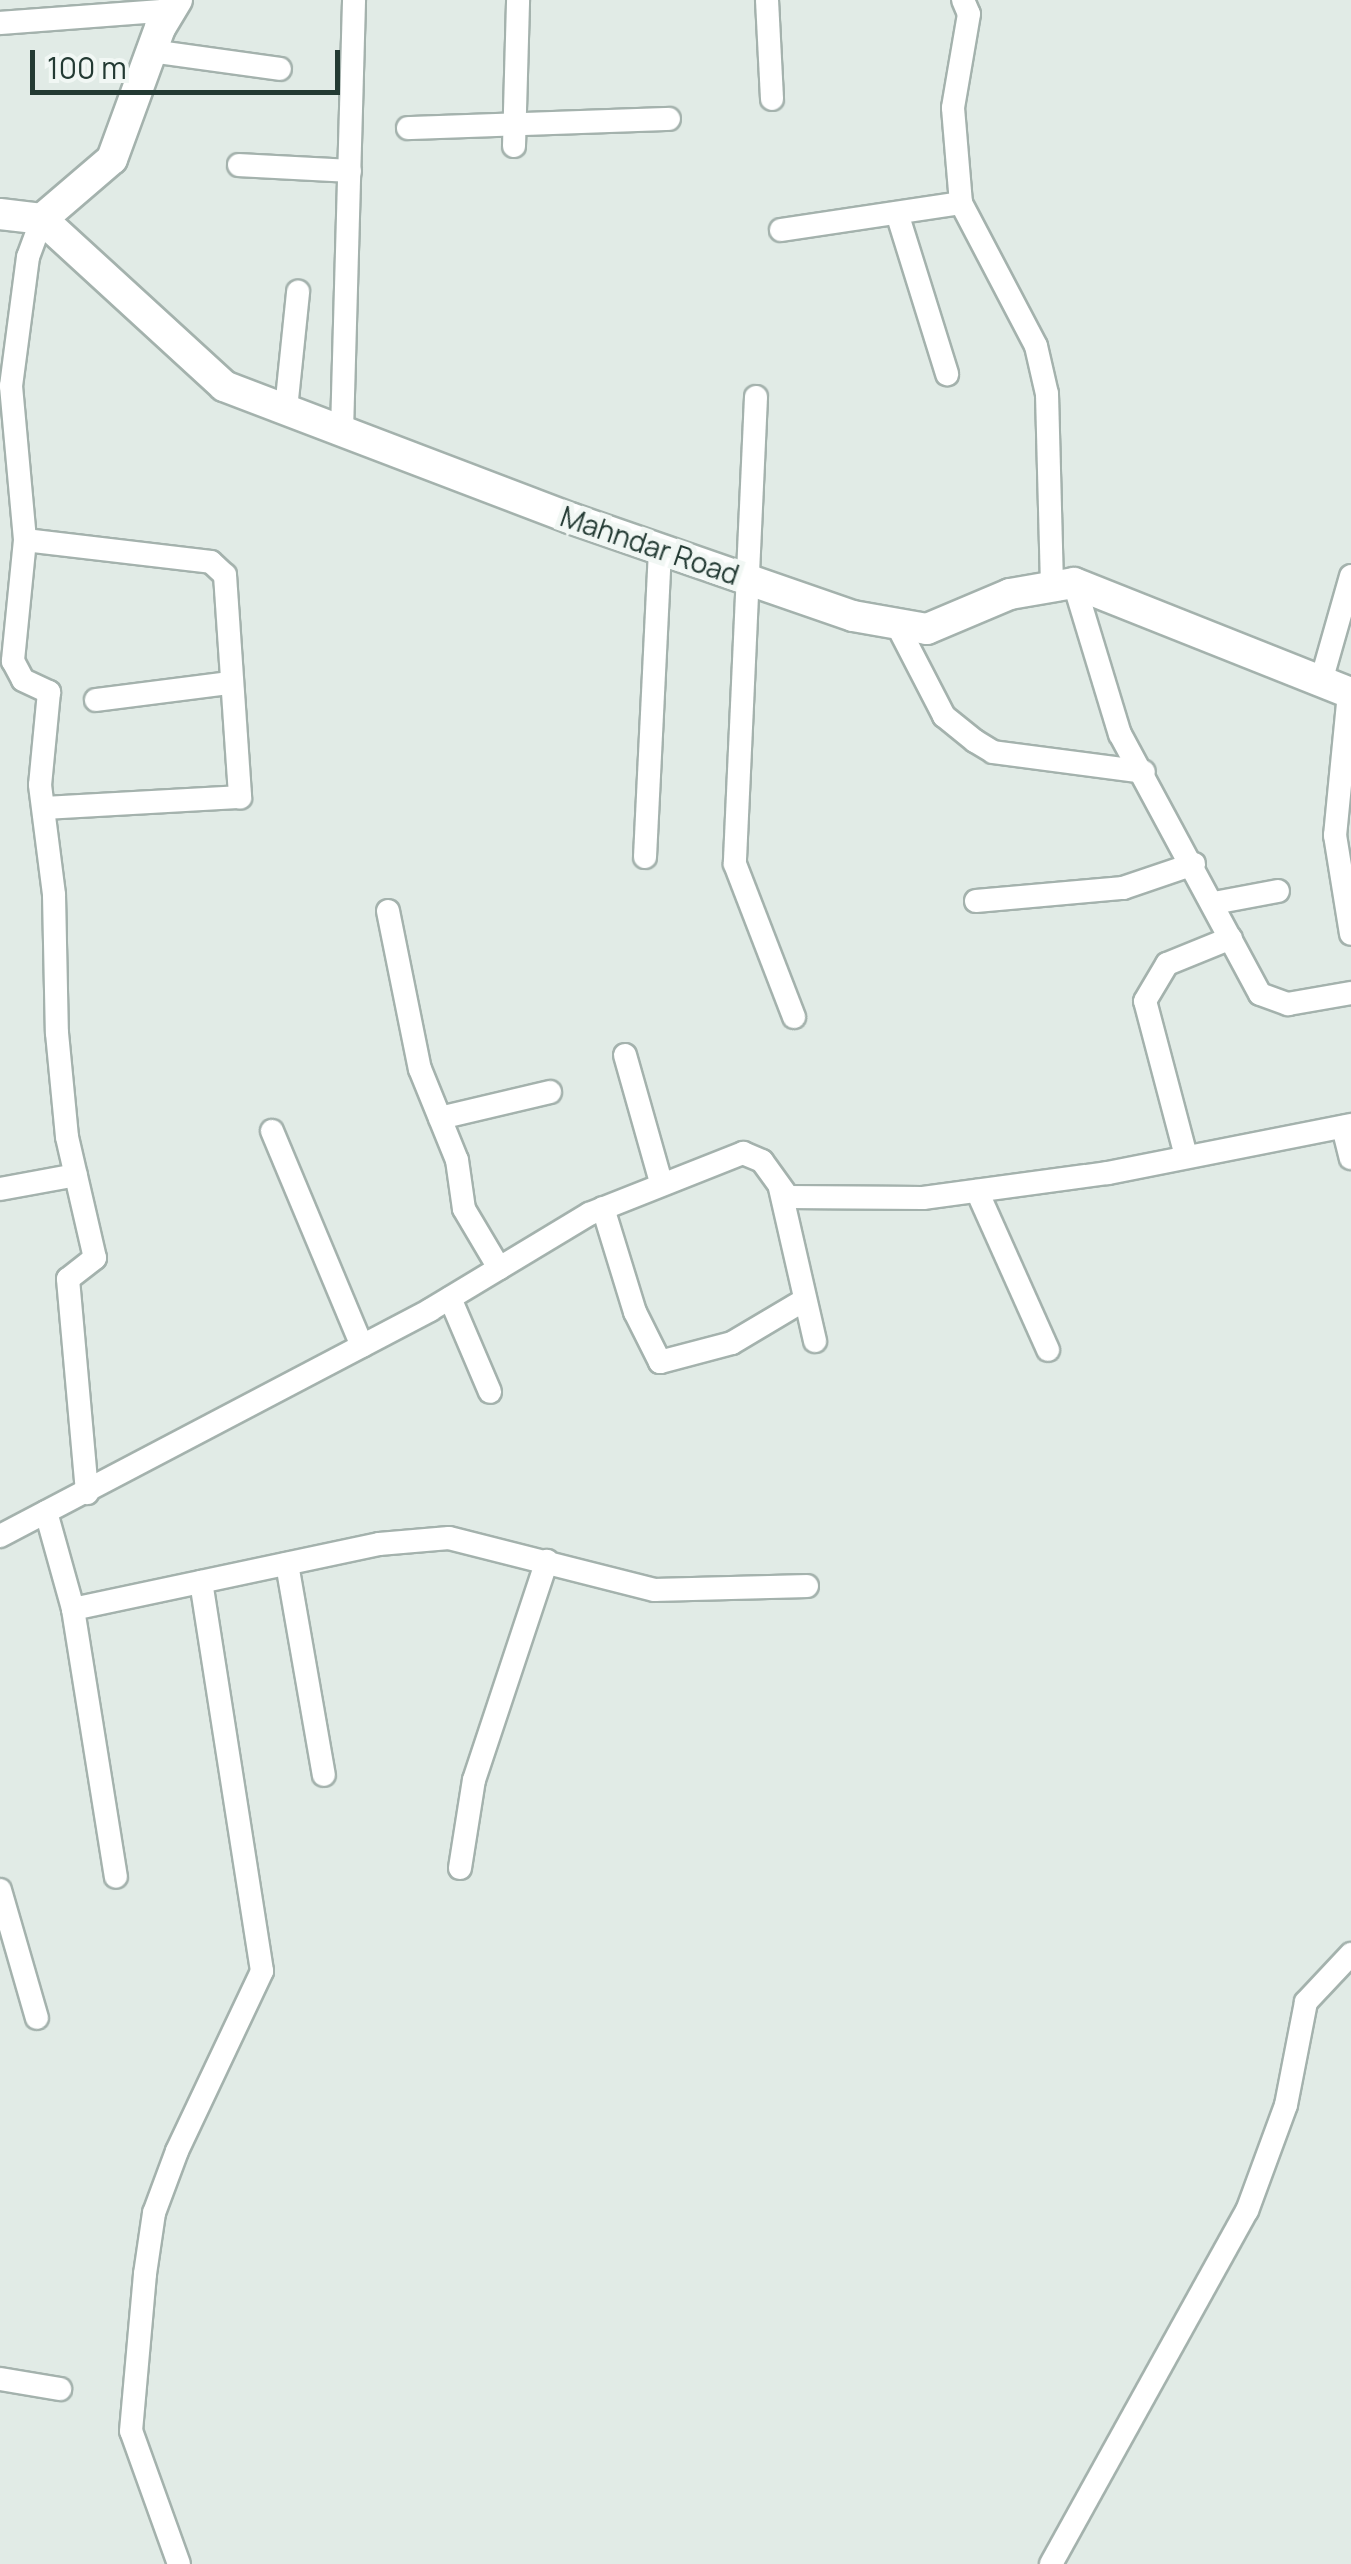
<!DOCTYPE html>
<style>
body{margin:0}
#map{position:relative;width:1351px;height:2564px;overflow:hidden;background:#e1ebe6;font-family:Manrope,sans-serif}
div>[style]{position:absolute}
.roads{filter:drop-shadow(2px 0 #a4b2ad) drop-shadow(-2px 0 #a4b2ad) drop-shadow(0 2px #a4b2ad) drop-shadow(0 -2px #a4b2ad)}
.street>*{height:22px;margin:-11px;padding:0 11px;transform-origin:11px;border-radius:11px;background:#fff}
.secondary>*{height:30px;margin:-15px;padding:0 15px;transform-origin:15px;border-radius:15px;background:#fff}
span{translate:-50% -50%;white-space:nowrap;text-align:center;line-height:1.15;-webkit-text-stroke:10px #f1f7f4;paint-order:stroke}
.street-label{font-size:28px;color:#233a33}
.scale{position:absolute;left:30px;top:50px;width:310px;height:45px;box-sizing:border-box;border:5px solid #233a33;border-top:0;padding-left:12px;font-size:30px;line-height:35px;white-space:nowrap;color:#233a33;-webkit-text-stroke:8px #f1f7f4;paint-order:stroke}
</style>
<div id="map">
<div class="roads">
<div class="street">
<div style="left:767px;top:0;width:99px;rotate:87.1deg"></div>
<div style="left:963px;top:0;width:15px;rotate:67deg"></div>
<div style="left:969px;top:14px;width:95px;rotate:99.7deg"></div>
<div style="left:953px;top:108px;width:95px;rotate:85.2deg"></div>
<div style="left:961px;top:203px;width:161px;rotate:62.3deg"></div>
<div style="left:1036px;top:346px;width:49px;rotate:77.1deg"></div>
<div style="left:1047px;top:394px;width:188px;rotate:88.5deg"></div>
<div style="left:0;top:23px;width:171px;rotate:-4.3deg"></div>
<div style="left:151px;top:51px;width:130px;rotate:7.9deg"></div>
<div style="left:408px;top:128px;width:261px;rotate:-2deg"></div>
<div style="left:514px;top:146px;width:146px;rotate:-88.4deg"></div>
<div style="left:239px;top:165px;width:111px;rotate:3.1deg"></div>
<div style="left:897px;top:213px;width:169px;rotate:72.7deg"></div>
<div style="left:42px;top:219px;width:40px;rotate:110.2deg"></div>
<div style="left:28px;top:257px;width:130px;rotate:97.5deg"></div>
<div style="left:11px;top:386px;width:155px;rotate:84.8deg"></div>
<div style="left:25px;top:540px;width:122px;rotate:95.7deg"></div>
<div style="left:13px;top:661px;width:21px;rotate:62deg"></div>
<div style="left:23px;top:680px;width:29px;rotate:25deg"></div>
<div style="left:49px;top:692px;width:93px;rotate:95.5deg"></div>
<div style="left:40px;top:785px;width:111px;rotate:82.7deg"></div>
<div style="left:54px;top:895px;width:138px;rotate:88.8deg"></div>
<div style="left:57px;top:1033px;width:104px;rotate:84.5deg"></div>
<div style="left:67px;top:1137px;width:124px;rotate:77deg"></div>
<div style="left:95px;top:1258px;width:34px;rotate:142deg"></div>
<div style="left:68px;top:1279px;width:215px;rotate:84.9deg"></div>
<div style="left:781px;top:230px;width:182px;rotate:-8.5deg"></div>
<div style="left:756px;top:397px;width:467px;rotate:92.6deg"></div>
<div style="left:735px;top:864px;width:164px;rotate:68.9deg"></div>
<div style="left:286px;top:409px;width:118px;rotate:-84.1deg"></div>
<div style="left:342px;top:431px;width:431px;rotate:-88.4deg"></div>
<div style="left:25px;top:540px;width:187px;rotate:6.7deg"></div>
<div style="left:211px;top:562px;width:19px;rotate:43deg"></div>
<div style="left:225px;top:575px;width:223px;rotate:86.1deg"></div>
<div style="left:240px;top:797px;width:194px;rotate:176.8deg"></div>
<div style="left:1074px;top:583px;width:158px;rotate:73.1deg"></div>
<div style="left:1120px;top:734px;width:295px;rotate:61.7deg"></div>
<div style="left:1260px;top:994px;width:30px;rotate:20deg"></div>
<div style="left:1288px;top:1004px;width:64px;rotate:-9.9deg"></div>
<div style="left:896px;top:623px;width:105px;rotate:62.7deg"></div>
<div style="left:944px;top:716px;width:40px;rotate:39deg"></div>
<div style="left:975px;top:741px;width:21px;rotate:31deg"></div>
<div style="left:993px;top:752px;width:152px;rotate:7.5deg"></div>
<div style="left:1322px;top:678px;width:106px;rotate:-74.1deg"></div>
<div style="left:1349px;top:693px;width:143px;rotate:95.6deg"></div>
<div style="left:1335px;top:835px;width:100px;rotate:80.8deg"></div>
<div style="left:96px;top:700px;width:134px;rotate:-7.3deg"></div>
<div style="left:645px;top:857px;width:308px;rotate:-87.2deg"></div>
<div style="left:976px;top:901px;width:148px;rotate:-5.1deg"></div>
<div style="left:1123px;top:888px;width:75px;rotate:-18.7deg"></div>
<div style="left:1214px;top:903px;width:65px;rotate:-10.6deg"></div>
<div style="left:388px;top:911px;width:161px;rotate:78.6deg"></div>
<div style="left:420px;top:1069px;width:98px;rotate:67.9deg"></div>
<div style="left:457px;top:1160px;width:49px;rotate:81.9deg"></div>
<div style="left:464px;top:1209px;width:69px;rotate:59.3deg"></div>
<div style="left:625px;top:1055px;width:132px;rotate:74.2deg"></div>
<div style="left:440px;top:1118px;width:113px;rotate:-13.3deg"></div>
<div style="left:1343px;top:1127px;width:32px;rotate:76deg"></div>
<div style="left:272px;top:1131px;width:233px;rotate:67.3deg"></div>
<div style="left:1186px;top:1156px;width:160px;rotate:-104.8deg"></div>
<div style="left:1145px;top:1001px;width:43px;rotate:-59.3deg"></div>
<div style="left:1167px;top:964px;width:69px;rotate:-22.1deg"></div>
<div style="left:780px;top:1188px;width:157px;rotate:77.1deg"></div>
<div style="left:0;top:1189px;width:77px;rotate:-10.4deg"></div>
<div style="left:977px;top:1191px;width:174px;rotate:65.9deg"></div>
<div style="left:603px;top:1208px;width:109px;rotate:72.9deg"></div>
<div style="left:635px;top:1312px;width:56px;rotate:63.4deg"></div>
<div style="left:660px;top:1362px;width:74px;rotate:-14.8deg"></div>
<div style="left:732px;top:1343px;width:80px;rotate:-30.7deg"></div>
<div style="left:450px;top:1298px;width:102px;rotate:66.9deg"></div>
<div style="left:46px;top:1512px;width:101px;rotate:74.4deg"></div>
<div style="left:73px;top:1609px;width:271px;rotate:80.9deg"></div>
<div style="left:0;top:1536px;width:486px;rotate:-27.7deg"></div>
<div style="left:430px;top:1310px;width:186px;rotate:-31.1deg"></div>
<div style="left:589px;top:1214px;width:166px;rotate:-21.6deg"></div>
<div style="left:743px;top:1153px;width:21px;rotate:23deg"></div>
<div style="left:762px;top:1161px;width:44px;rotate:54.2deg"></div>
<div style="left:788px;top:1197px;width:135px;rotate:0.4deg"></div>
<div style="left:923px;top:1198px;width:187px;rotate:-7.7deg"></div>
<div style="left:1108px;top:1173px;width:248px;rotate:-11.2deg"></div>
<div style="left:287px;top:1564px;width:214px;rotate:80.1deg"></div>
<div style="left:73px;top:1609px;width:313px;rotate:-12deg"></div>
<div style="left:379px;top:1544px;width:70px;rotate:-4.9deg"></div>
<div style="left:449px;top:1538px;width:212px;rotate:14.2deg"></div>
<div style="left:655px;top:1590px;width:152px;rotate:-1.5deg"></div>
<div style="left:460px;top:1868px;width:89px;rotate:-81deg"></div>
<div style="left:474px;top:1780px;width:231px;rotate:-71.6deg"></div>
<div style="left:0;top:1890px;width:133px;rotate:73.9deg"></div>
<div style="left:0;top:2379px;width:61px;rotate:9.5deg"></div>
<div style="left:179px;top:2564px;width:141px;rotate:-109.8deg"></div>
<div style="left:131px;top:2431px;width:158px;rotate:-84.9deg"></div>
<div style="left:145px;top:2274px;width:62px;rotate:-81.6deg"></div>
<div style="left:154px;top:2213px;width:66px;rotate:-69.6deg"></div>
<div style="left:177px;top:2151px;width:199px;rotate:-64.7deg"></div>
<div style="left:262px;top:1971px;width:394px;rotate:-98.9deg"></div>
<div style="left:1051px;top:2564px;width:404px;rotate:-61deg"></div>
<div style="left:1247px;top:2211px;width:113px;rotate:-69.8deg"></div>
<div style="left:1286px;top:2105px;width:105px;rotate:-79deg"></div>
<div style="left:1306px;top:2002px;width:66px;rotate:-46.8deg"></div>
</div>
<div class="secondary">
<div style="left:0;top:214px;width:42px;rotate:6.8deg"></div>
<div style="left:42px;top:219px;width:247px;rotate:42.5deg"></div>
<div style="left:224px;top:386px;width:370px;rotate:20.9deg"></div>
<div style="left:570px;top:518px;width:299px;rotate:19.1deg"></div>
<div style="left:853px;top:616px;width:75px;rotate:10deg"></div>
<div style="left:927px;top:629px;width:90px;rotate:-22.9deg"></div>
<div style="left:1010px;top:594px;width:65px;rotate:-9.8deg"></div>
<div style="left:1074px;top:583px;width:298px;rotate:21.7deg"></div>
<div style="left:42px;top:219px;width:92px;rotate:-40.6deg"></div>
<div style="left:112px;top:159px;width:140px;rotate:-69.9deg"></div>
<div style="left:160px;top:28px;width:33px;rotate:-59deg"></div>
</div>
</div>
<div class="street-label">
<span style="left:650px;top:545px;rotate:19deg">Mahndar Road</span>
</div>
<div class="scale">100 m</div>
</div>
